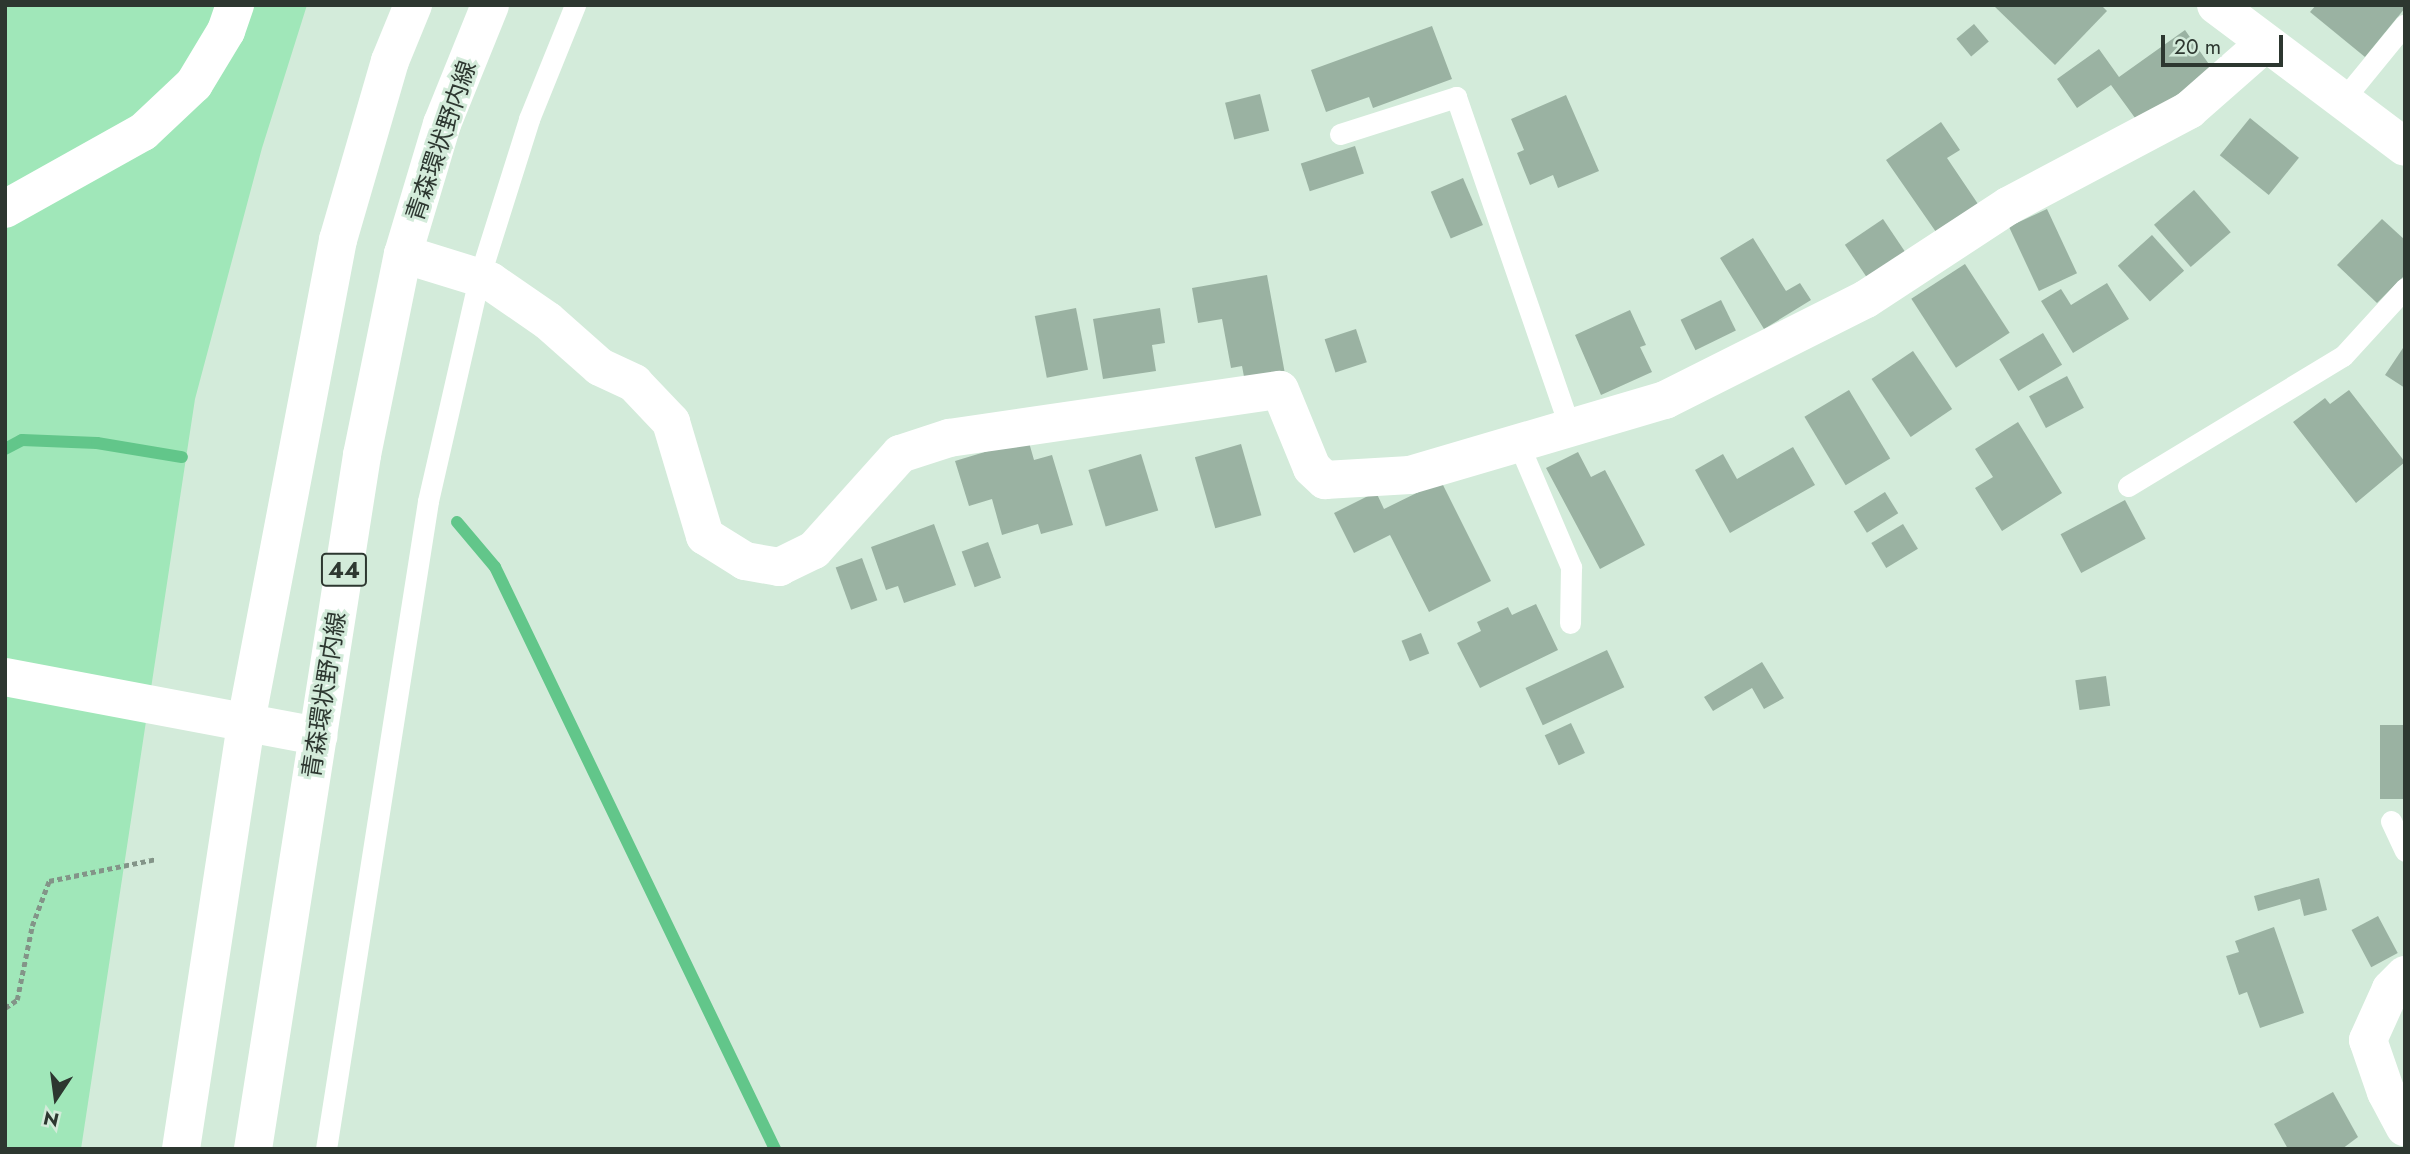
<!DOCTYPE html>
<meta charset="utf-8">
<style>
body{margin:0}
#map{position:relative;width:2410px;height:1154px;overflow:hidden;background:#d3ebda;font-family:Jost,"Noto Sans JP",sans-serif}
div>[style]{position:absolute}
.green>*{inset:0;background:#a0e7b9}
.stream>*{height:12px;margin:-6px;padding:0 6px;transform-origin:6px;border-radius:6px;background:#62c68a}
.building>*{inset:0;background:#9ab2a2;transform-origin:0 0}
.path>*{height:4.5px;margin-top:-2.25px;transform-origin:0;background:repeating-linear-gradient(90deg,#839488 0 5px,transparent 0 8.5px)}
.lane>*{height:21px;margin:-10.5px;padding:0 10.5px;transform-origin:10.5px;border-radius:10.5px;background:#fff}
.street>*{height:38px;margin:-19px;padding:0 19px;transform-origin:19px;border-radius:19px;background:#fff}
.primary>*{height:38px;margin:-19px;padding:0 19px;transform-origin:19px;border-radius:19px;background:#fff}
span{translate:-50% -50%;white-space:nowrap;text-align:center;line-height:1.15;-webkit-text-stroke:6px #d3ebda;paint-order:stroke}
.shield-label span{padding:2px 5px;background:#d3ebda;border:2px solid;border-radius:5px;-webkit-text-stroke-width:0}
.shield-label{font-size:23px;color:#2d3730;font-weight:700}
.street-label{font-size:24px;color:#2d3730}
.frame{position:absolute;inset:0;border:7px solid #2d3730;pointer-events:none}
.north{position:absolute;left:21px;top:1063px;width:70px;height:70px;-webkit-text-stroke:5px #d3ebda;paint-order:stroke;rotate:193deg;font-size:19px;font-weight:700;line-height:28px;text-align:center;color:#2d3730}
.north::after{content:'';display:block;margin:auto;width:24px;height:32px;background:#2d3730;clip-path:polygon(50% 0,100% 100%,50% 72%,0 100%)}
.scale{position:absolute;left:2161px;top:35px;width:122px;height:32px;box-sizing:border-box;border:4px solid #2d3730;border-top:0;padding-left:9px;font-size:21px;line-height:24px;white-space:nowrap;color:#2d3730;-webkit-text-stroke:5px #d3ebda;paint-order:stroke}
</style>
<div id="map">
<div class="green">
<div style="clip-path:polygon(5px 5px,307px 5px,262px 148px,195px 399px,81px 1149px,5px 1149px)"></div>
</div>
<div class="stream">
<div style="left:5px;top:449px;width:19px;rotate:-28deg"></div>
<div style="left:22px;top:440px;width:75px;rotate:2.3deg"></div>
<div style="left:97px;top:443px;width:86px;rotate:9.4deg"></div>
<div style="left:457px;top:522px;width:59px;rotate:49.8deg"></div>
<div style="left:495px;top:567px;width:646px;rotate:64.31deg"></div>
</div>
<div class="building">
<div style="clip-path:polygon(1993px 5px,2101px 5px,2107px 11px,2055px 65px)"></div>
<div style="clip-path:polygon(2316px 5px,2405px 5px,2405px 8px,2365px 57px,2310px 12px)"></div>
<div style="left:1974px;top:24px;width:23px;height:23px;rotate:50deg"></div>
<div style="clip-path:polygon(1432px 26px,1452px 79px,1373px 108px,1369px 97px,1326px 112px,1311px 70px)"></div>
<div style="clip-path:polygon(2185px 30px,2213px 70px,2138px 122px,2111px 85px,2077px 108px,2057px 79px,2099px 49px,2119px 77px)"></div>
<div style="left:1260px;top:94px;width:38px;height:36px;rotate:76deg"></div>
<div style="clip-path:polygon(1566px 95px,1599px 171px,1558px 188px,1553px 175px,1530px 185px,1517px 153px,1524px 150px,1511px 119px)"></div>
<div style="left:2250px;top:118px;width:63px;height:48px;rotate:39deg"></div>
<div style="clip-path:polygon(1941px 122px,1960px 150px,1947px 158px,1978px 204px,1936px 232px,1886px 160px)"></div>
<div style="left:1355px;top:146px;width:29px;height:57px;rotate:72deg"></div>
<div style="left:1463px;top:178px;width:51px;height:35px;rotate:67deg"></div>
<div style="left:2194px;top:190px;width:56px;height:53px;rotate:49deg"></div>
<div style="left:2047px;top:209px;width:71px;height:42px;rotate:65deg"></div>
<div style="left:1883px;top:219px;width:40px;height:46px;rotate:56deg"></div>
<div style="clip-path:polygon(2382px 219px,2405px 240px,2405px 275px,2377px 303px,2337px 265px)"></div>
<div style="left:2152px;top:235px;width:48px;height:46px;rotate:48deg"></div>
<div style="clip-path:polygon(1753px 238px,1786px 291px,1800px 283px,1811px 300px,1764px 329px,1720px 258px)"></div>
<div style="left:1965px;top:264px;width:82px;height:64px;rotate:57deg"></div>
<div style="clip-path:polygon(1267px 275px,1285px 374px,1245px 382px,1242px 366px,1231px 368px,1222px 319px,1198px 323px,1192px 288px)"></div>
<div style="clip-path:polygon(2107px 283px,2129px 319px,2073px 353px,2041px 301px,2061px 289px,2071px 305px)"></div>
<div style="left:1721px;top:300px;width:34px;height:45px;rotate:64deg"></div>
<div style="left:1076px;top:308px;width:63px;height:42px;rotate:79deg"></div>
<div style="clip-path:polygon(1160px 308px,1165px 343px,1152px 345px,1156px 371px,1103px 379px,1093px 319px)"></div>
<div style="clip-path:polygon(1630px 310px,1646px 345px,1640px 347px,1652px 372px,1601px 395px,1575px 335px)"></div>
<div style="left:1356px;top:329px;width:35px;height:33px;rotate:72deg"></div>
<div style="left:2043px;top:333px;width:37px;height:51px;rotate:59deg"></div>
<div style="clip-path:polygon(2405px 345px,2405px 388px,2385px 375px)"></div>
<div style="left:1913px;top:351px;width:70px;height:50px;rotate:56deg"></div>
<div style="left:2067px;top:376px;width:36px;height:43px;rotate:62deg"></div>
<div style="left:1849px;top:390px;width:80px;height:52px;rotate:59deg"></div>
<div style="clip-path:polygon(2349px 390px,2405px 462px,2356px 503px,2293px 422px,2325px 398px,2330px 404px)"></div>
<div style="clip-path:polygon(2018px 422px,2062px 493px,2002px 531px,1975px 488px,1993px 477px,1975px 449px)"></div>
<div style="clip-path:polygon(1028px 439px,1034px 460px,1052px 455px,1073px 525px,1041px 534px,1038px 524px,1002px 535px,992px 499px,969px 506px,955px 461px)"></div>
<div style="left:1241px;top:444px;width:74px;height:48px;rotate:74deg"></div>
<div style="clip-path:polygon(1793px 447px,1815px 485px,1730px 533px,1695px 470px,1723px 454px,1737px 479px)"></div>
<div style="clip-path:polygon(1578px 452px,1591px 477px,1605px 470px,1645px 545px,1600px 569px,1546px 468px)"></div>
<div style="left:1141px;top:454px;width:59px;height:55px;rotate:73deg"></div>
<div style="clip-path:polygon(1441px 481px,1491px 581px,1429px 612px,1390px 535px,1354px 553px,1334px 513px,1376px 492px,1384px 509px)"></div>
<div style="left:1885px;top:492px;width:25px;height:37px;rotate:58deg"></div>
<div style="left:2125px;top:500px;width:44px;height:73px;rotate:62deg"></div>
<div style="clip-path:polygon(934px 524px,956px 585px,904px 603px,898px 586px,886px 590px,871px 547px)"></div>
<div style="left:1903px;top:524px;width:29px;height:37px;rotate:59deg"></div>
<div style="left:988px;top:542px;width:38px;height:28px;rotate:70deg"></div>
<div style="left:862px;top:558px;width:45px;height:28px;rotate:70deg"></div>
<div style="clip-path:polygon(1536px 604px,1558px 650px,1480px 688px,1457px 643px,1481px 631px,1477px 622px,1508px 607px,1512px 615px)"></div>
<div style="left:1421px;top:633px;width:22px;height:21px;rotate:68deg"></div>
<div style="left:1607px;top:650px;width:41px;height:90px;rotate:65deg"></div>
<div style="clip-path:polygon(1762px 662px,1784px 698px,1764px 709px,1752px 688px,1713px 711px,1704px 697px)"></div>
<div style="left:2106px;top:676px;width:30px;height:31px;rotate:82deg"></div>
<div style="left:1571px;top:723px;width:33px;height:29px;rotate:65deg"></div>
<div style="left:2380px;top:725px;width:25px;height:74px"></div>
<div style="clip-path:polygon(2319px 878px,2327px 910px,2304px 916px,2300px 899px,2258px 911px,2254px 896px)"></div>
<div style="left:2378px;top:916px;width:42px;height:30px;rotate:62deg"></div>
<div style="clip-path:polygon(2274px 927px,2304px 1013px,2260px 1028px,2247px 992px,2239px 995px,2226px 956px,2239px 952px,2235px 941px)"></div>
<div style="clip-path:polygon(2333px 1092px,2358px 1137px,2342px 1149px,2288px 1149px,2274px 1124px)"></div>
</div>
<div class="path">
<div style="left:5px;top:1008px;width:14px;rotate:-34deg"></div>
<div style="left:17px;top:1000px;width:76px;rotate:-78.5deg"></div>
<div style="left:32px;top:926px;width:48px;rotate:-69.3deg"></div>
<div style="left:49px;top:881px;width:109px;rotate:-11.6deg"></div>
</div>
<div class="lane">
<div style="left:2342px;top:101px;width:99px;rotate:-50.7deg"></div>
<div style="left:1340px;top:134px;width:122px;rotate:-17.7deg"></div>
<div style="left:1456px;top:97px;width:353px;rotate:71deg"></div>
<div style="left:1519px;top:445px;width:133px;rotate:66.9deg"></div>
<div style="left:1571px;top:567px;width:56px;rotate:91deg"></div>
<div style="left:2128px;top:486px;width:251px;rotate:-31.2deg"></div>
<div style="left:2343px;top:356px;width:92px;rotate:-47.6deg"></div>
<div style="left:2391px;top:821px;width:33px;rotate:65deg"></div>
<div style="left:326px;top:1149px;width:656px;rotate:-81.05deg"></div>
<div style="left:428px;top:501px;width:229px;rotate:-77.1deg"></div>
<div style="left:479px;top:278px;width:167px;rotate:-72.5deg"></div>
<div style="left:529px;top:119px;width:123px;rotate:-68deg"></div>
</div>
<div class="street">
<div style="left:2216px;top:5px;width:236px;rotate:36.9deg"></div>
<div style="left:5px;top:209px;width:158px;rotate:-29.2deg"></div>
<div style="left:143px;top:132px;width:70px;rotate:-43.3deg"></div>
<div style="left:194px;top:84px;width:62px;rotate:-58.9deg"></div>
<div style="left:226px;top:31px;width:28px;rotate:-71deg"></div>
<div style="left:403px;top:254px;width:91px;rotate:17.2deg"></div>
<div style="left:490px;top:281px;width:70px;rotate:34.6deg"></div>
<div style="left:548px;top:321px;width:69px;rotate:41.5deg"></div>
<div style="left:600px;top:367px;width:38px;rotate:25deg"></div>
<div style="left:634px;top:383px;width:54px;rotate:46.5deg"></div>
<div style="left:671px;top:422px;width:119px;rotate:73.4deg"></div>
<div style="left:705px;top:536px;width:47px;rotate:32deg"></div>
<div style="left:745px;top:561px;width:35px;rotate:10deg"></div>
<div style="left:779px;top:567px;width:39px;rotate:-26deg"></div>
<div style="left:814px;top:550px;width:129px;rotate:-48.1deg"></div>
<div style="left:900px;top:454px;width:52px;rotate:-18.1deg"></div>
<div style="left:949px;top:438px;width:334px;rotate:-8.3deg"></div>
<div style="left:1280px;top:390px;width:84px;rotate:67.7deg"></div>
<div style="left:1312px;top:468px;width:18px;rotate:43deg"></div>
<div style="left:1325px;top:480px;width:85px;rotate:-3.4deg"></div>
<div style="left:1410px;top:475px;width:266px;rotate:-16.4deg"></div>
<div style="left:1665px;top:400px;width:225px;rotate:-26.7deg"></div>
<div style="left:1866px;top:299px;width:170px;rotate:-33.2deg"></div>
<div style="left:2008px;top:206px;width:205px;rotate:-27.9deg"></div>
<div style="left:2189px;top:110px;width:100px;rotate:-41.3deg"></div>
<div style="left:5px;top:677px;width:319px;rotate:10.7deg"></div>
<div style="left:2405px;top:975px;width:20px;rotate:135deg"></div>
<div style="left:2391px;top:989px;width:56px;rotate:114.3deg"></div>
<div style="left:2368px;top:1040px;width:55px;rotate:70.9deg"></div>
<div style="left:2386px;top:1092px;width:40px;rotate:62deg"></div>
</div>
<div class="primary">
<div style="left:181px;top:1149px;width:432px;rotate:-81.3deg"></div>
<div style="left:246px;top:722px;width:491px;rotate:-79.2deg"></div>
<div style="left:338px;top:240px;width:186px;rotate:-73.8deg"></div>
<div style="left:390px;top:61px;width:61px;rotate:-67.7deg"></div>
<div style="left:253px;top:1149px;width:703px;rotate:-81.07deg"></div>
<div style="left:362px;top:455px;width:205px;rotate:-78.5deg"></div>
<div style="left:403px;top:254px;width:136px;rotate:-73.3deg"></div>
<div style="left:442px;top:124px;width:128px;rotate:-68deg"></div>
</div>
<div class="shield-label">
<span style="left:344px;top:570px">44</span>
</div>
<div class="street-label">
<span style="left:441px;top:141px;rotate:-71deg">青森環状野内線</span>
<span style="left:324px;top:695px;rotate:-81deg">青森環状野内線</span>
</div>
<div class="frame"></div>
<div class="north">N</div>
<div class="scale">20 m</div>
</div>
